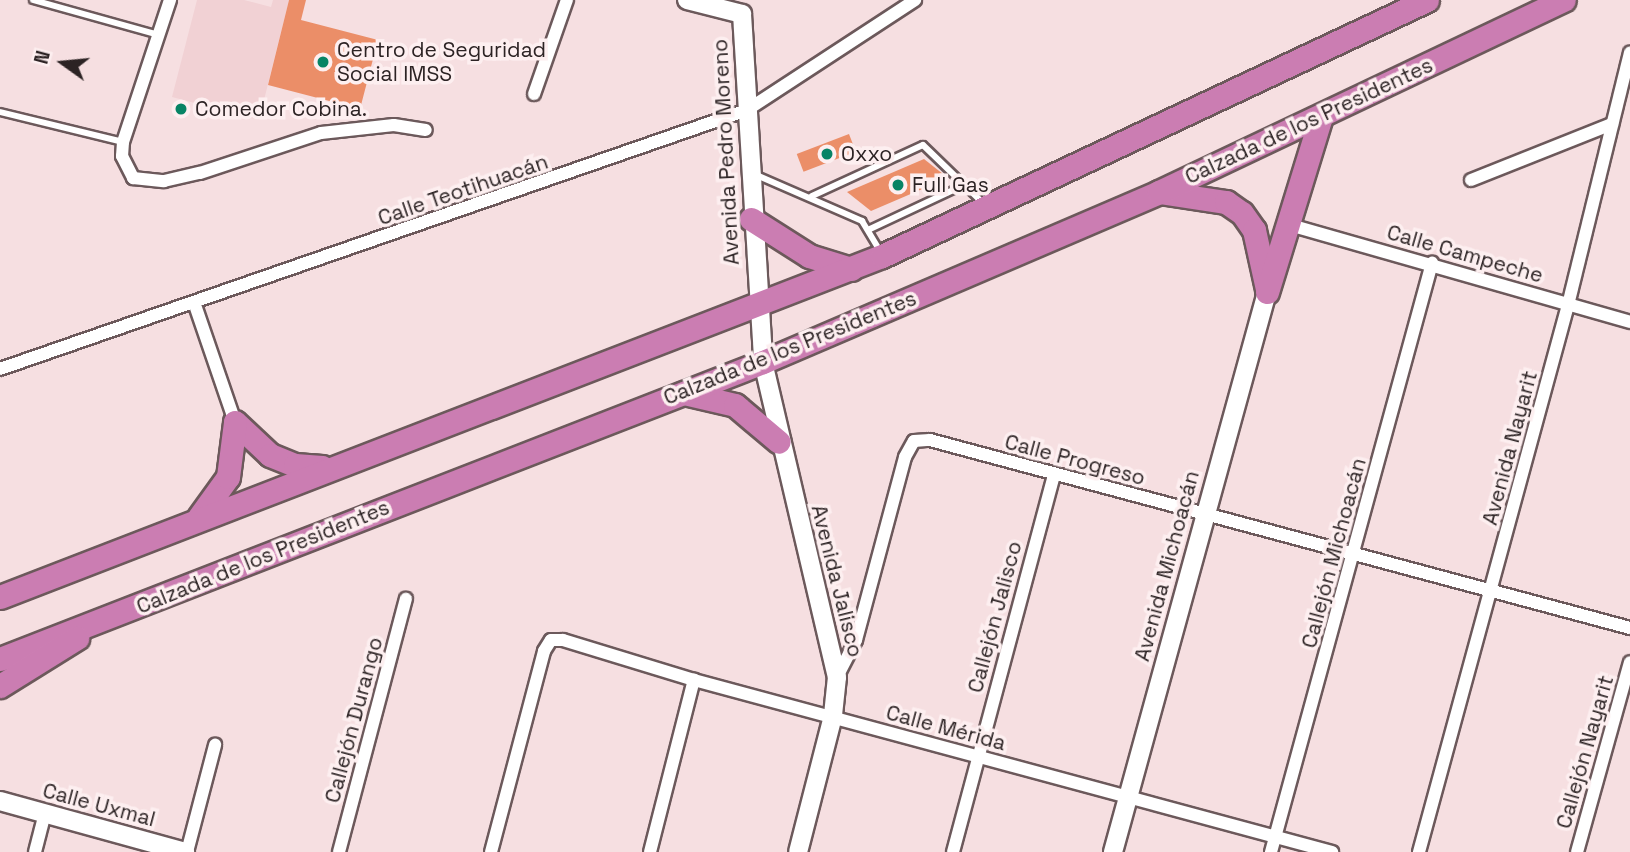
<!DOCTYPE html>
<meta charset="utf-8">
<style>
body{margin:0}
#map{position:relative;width:1630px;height:852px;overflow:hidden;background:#f6dfe1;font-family:"Space Grotesk",sans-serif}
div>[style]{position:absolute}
.built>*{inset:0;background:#f1d1d4}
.building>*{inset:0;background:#eb8e68;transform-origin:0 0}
.roads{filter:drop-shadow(2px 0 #6c595b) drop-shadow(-2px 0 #6c595b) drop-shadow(0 2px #6c595b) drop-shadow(0 -2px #6c595b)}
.lane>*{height:6px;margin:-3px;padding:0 3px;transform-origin:3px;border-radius:3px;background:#fff}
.street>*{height:12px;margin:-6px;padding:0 6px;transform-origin:6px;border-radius:6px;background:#fff}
.secondary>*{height:18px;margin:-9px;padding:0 9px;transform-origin:9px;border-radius:9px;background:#fff}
.highway>*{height:23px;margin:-11.5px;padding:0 11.5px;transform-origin:11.5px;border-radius:11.5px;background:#cb7db2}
.dots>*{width:19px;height:19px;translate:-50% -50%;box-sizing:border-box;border:4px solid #fdeff0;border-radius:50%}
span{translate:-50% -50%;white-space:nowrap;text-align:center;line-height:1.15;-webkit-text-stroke:7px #fdeff0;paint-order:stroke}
.poi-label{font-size:21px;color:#2c2324}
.left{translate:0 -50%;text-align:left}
.street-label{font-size:21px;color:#2c2324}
.north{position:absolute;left:28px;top:28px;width:70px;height:70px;-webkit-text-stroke:5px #fdeff0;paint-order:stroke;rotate:285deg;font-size:19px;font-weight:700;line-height:28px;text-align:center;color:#2c2324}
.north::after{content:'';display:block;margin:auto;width:24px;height:32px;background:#2c2324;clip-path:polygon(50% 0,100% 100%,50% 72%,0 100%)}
</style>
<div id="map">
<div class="built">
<div style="clip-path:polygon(197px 0,244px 0,271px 7px,273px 0,289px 0,259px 120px,172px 97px)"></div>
</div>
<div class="building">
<div style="clip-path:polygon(289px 0,306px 0,301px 20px,378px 40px,360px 109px,268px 85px)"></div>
<div style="left:849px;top:134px;width:19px;height:56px;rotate:69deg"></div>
<div style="clip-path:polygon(924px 159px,948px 178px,871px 211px,847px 192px)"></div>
</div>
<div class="roads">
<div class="lane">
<div style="left:33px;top:0;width:131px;rotate:15.5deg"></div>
<div style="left:0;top:112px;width:127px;rotate:13.7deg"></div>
<div style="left:754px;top:174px;width:118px;rotate:23.5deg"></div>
<div style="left:862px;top:221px;width:35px;rotate:59deg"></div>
<div style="left:812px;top:196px;width:122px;rotate:-24.7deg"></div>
<div style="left:923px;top:145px;width:85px;rotate:44deg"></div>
<div style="left:870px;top:229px;width:106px;rotate:-25.1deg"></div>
</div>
<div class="street">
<div style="left:170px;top:0;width:150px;rotate:108.3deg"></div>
<div style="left:123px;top:142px;width:14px;rotate:94deg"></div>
<div style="left:122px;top:156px;width:25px;rotate:63deg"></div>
<div style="left:133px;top:178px;width:31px;rotate:6deg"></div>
<div style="left:164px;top:181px;width:37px;rotate:-13deg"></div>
<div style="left:200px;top:173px;width:127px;rotate:-18.3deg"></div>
<div style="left:321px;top:133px;width:73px;rotate:-6.3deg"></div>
<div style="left:394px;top:125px;width:32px;rotate:9deg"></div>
<div style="left:534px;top:94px;width:100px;rotate:-70.7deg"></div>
<div style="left:1471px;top:180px;width:152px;rotate:-21.7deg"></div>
<div style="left:1290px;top:225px;width:354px;rotate:15.9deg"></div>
<div style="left:195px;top:305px;width:124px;rotate:71.1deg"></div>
<div style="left:0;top:369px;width:791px;rotate:-19.12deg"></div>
<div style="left:747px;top:110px;width:201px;rotate:-33.2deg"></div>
<div style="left:837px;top:677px;width:42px;rotate:-62.8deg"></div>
<div style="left:856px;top:640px;width:189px;rotate:-75deg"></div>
<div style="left:905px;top:457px;width:18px;rotate:-61deg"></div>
<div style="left:914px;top:441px;width:16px;rotate:-4deg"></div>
<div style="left:930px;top:440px;width:725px;rotate:15.03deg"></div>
<div style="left:35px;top:852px;width:40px;rotate:-75.6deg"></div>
<div style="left:187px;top:852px;width:111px;rotate:-75.3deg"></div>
<div style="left:339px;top:852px;width:262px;rotate:-75.2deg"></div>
<div style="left:491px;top:852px;width:208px;rotate:-75.2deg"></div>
<div style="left:544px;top:651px;width:13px;rotate:-58deg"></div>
<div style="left:551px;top:640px;width:12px"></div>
<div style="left:563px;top:640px;width:137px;rotate:17deg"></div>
<div style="left:694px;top:680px;width:661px;rotate:15.09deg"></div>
<div style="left:650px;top:852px;width:178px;rotate:-75.7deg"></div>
<div style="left:953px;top:852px;width:391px;rotate:-75deg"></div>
<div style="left:1271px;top:852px;width:611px;rotate:-74.71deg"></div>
<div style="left:1419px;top:852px;width:567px;rotate:-74.76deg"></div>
<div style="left:1568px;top:305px;width:260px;rotate:-76.2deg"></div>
<div style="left:1577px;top:852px;width:197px;rotate:-74.4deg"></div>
</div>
<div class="secondary">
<div style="left:687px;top:0;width:57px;rotate:14.3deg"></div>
<div style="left:742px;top:14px;width:349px;rotate:86.5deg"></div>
<div style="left:763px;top:362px;width:324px;rotate:76.8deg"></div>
<div style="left:837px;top:677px;width:39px;rotate:96deg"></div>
<div style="left:833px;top:716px;width:140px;rotate:104.4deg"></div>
<div style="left:0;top:801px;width:192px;rotate:15.4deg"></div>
<div style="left:1113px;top:852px;width:581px;rotate:-74.62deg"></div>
</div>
<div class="highway">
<div style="left:1159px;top:192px;width:68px;rotate:8.5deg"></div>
<div style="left:1226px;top:202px;width:19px;rotate:35deg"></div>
<div style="left:1242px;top:213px;width:21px;rotate:55deg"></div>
<div style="left:1254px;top:230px;width:60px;rotate:77.6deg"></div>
<div style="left:751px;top:219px;width:69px;rotate:32.5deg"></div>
<div style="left:809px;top:256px;width:44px;rotate:17.2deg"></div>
<div style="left:1267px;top:292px;width:183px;rotate:-72.9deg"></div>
<div style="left:684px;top:393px;width:52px;rotate:13.2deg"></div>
<div style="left:735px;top:405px;width:57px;rotate:40.1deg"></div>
<div style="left:235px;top:422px;width:48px;rotate:43.3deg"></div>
<div style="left:270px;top:455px;width:27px;rotate:22deg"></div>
<div style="left:295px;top:465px;width:27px;rotate:4deg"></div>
<div style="left:199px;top:517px;width:49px;rotate:-54.1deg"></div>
<div style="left:228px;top:477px;width:55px;rotate:-82.7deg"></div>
<div style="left:0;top:597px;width:946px;rotate:-21.14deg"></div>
<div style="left:882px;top:256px;width:602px;rotate:-25.16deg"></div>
<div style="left:0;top:659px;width:819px;rotate:-21.27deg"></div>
<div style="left:763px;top:362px;width:431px;rotate:-23.2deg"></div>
<div style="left:1159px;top:192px;width:448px;rotate:-25.4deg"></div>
<div style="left:0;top:686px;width:91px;rotate:-31.9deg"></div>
</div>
</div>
<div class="dots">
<div style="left:323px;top:62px;background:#078465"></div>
<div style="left:181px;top:109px;background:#078465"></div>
<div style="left:827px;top:154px;background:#078465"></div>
<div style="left:898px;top:185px;background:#078465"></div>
</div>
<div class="poi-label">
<span class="left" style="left:337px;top:62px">Centro de Seguridad<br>Social IMSS</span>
<span class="left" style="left:195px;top:109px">Comedor Cobina.</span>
<span class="left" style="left:841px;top:154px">Oxxo</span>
<span class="left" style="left:912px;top:185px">Full Gas</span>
</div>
<div class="street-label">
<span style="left:1309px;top:121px;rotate:-25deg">Calzada de los Presidentes</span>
<span style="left:726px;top:152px;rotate:-93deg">Avenida Pedro Moreno</span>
<span style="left:463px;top:190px;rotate:-19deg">Calle Teotihuacán</span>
<span style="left:1465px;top:254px;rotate:16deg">Calle Campeche</span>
<span style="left:790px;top:348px;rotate:-22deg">Calzada de los Presidentes</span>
<span style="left:1510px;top:448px;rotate:-75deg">Avenida Nayarit</span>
<span style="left:1075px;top:460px;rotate:15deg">Calle Progreso</span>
<span style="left:1334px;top:553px;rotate:-75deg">Callejón Michoacán</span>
<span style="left:263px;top:557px;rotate:-22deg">Calzada de los Presidentes</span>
<span style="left:1167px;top:566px;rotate:-75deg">Avenida Michoacán</span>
<span style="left:837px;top:581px;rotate:76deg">Avenida Jalisco</span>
<span style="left:995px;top:617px;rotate:-75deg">Callejón Jalisco</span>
<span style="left:354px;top:720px;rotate:-75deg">Callejón Durango</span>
<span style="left:946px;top:728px;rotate:15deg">Calle Mérida</span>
<span style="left:1585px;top:752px;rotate:-74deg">Callejón Nayarit</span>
<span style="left:99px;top:805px;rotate:15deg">Calle Uxmal</span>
</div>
<div class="north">N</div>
</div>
